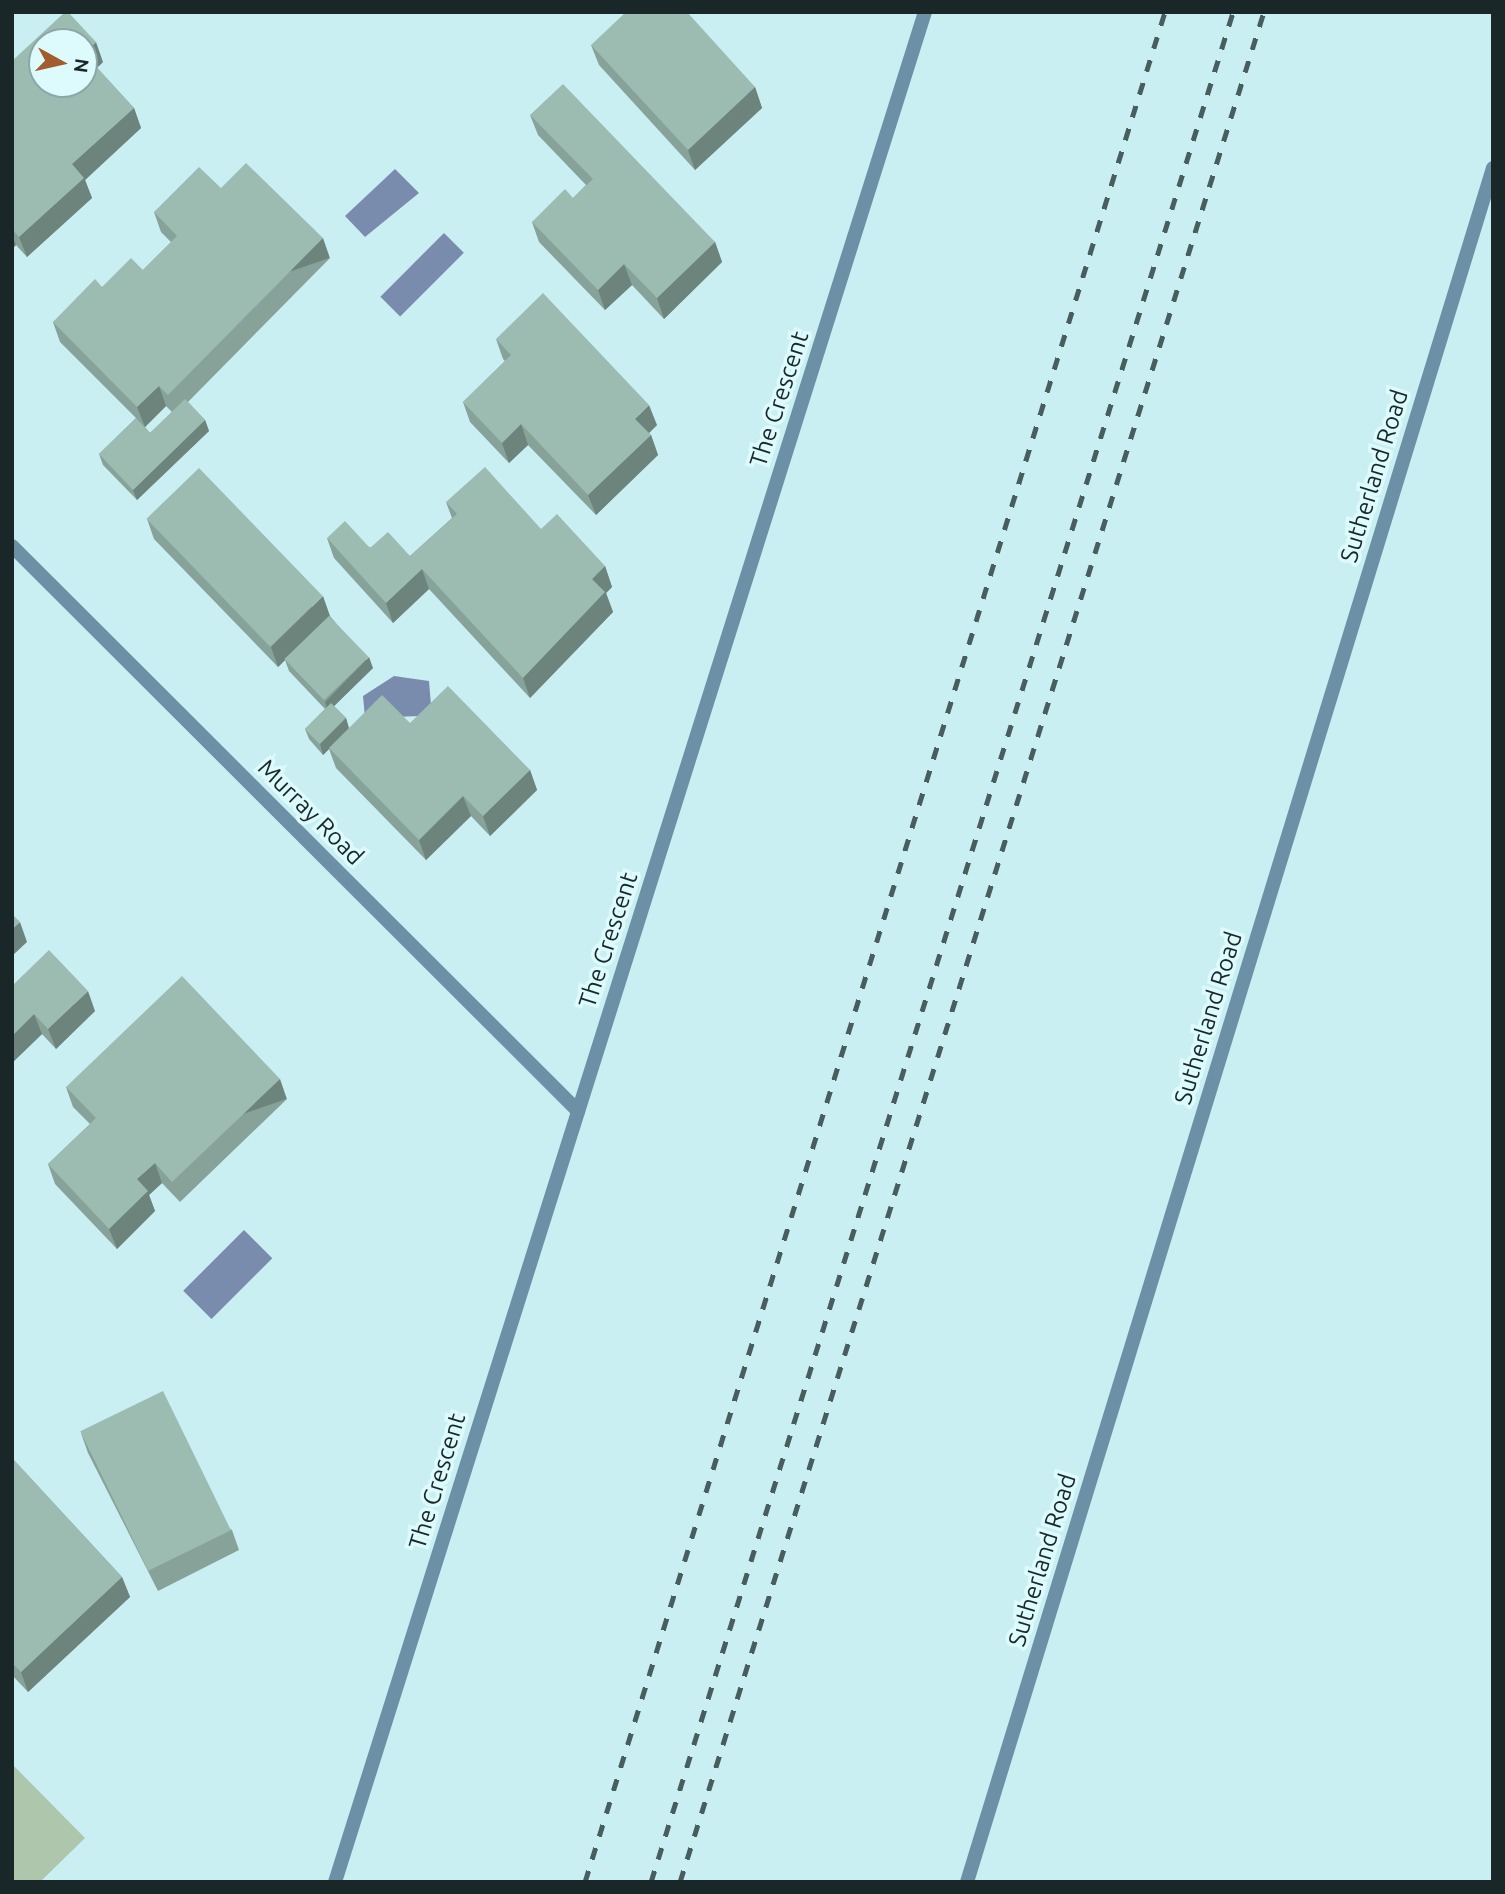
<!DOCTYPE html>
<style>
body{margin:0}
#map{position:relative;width:1505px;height:1894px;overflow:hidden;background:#caeff2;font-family:Ubuntu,sans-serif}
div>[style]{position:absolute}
.green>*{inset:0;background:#aec6ac}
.water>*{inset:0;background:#7a8cae;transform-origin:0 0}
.minor>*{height:14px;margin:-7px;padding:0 7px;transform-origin:7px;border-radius:7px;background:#6c91a6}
.rail>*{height:5px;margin-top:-2.5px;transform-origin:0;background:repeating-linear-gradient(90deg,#485d5e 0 12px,transparent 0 24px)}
.wall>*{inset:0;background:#86a299}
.shaded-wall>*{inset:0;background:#6d847d;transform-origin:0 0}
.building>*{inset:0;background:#9cbcb2;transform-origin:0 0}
span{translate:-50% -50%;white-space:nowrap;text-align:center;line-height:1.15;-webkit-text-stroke:7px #ddfbfd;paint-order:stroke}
.street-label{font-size:24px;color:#192728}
.frame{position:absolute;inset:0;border:14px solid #192728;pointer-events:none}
.north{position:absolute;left:28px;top:28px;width:70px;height:70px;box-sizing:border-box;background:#ddfbfd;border:2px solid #8fa6a8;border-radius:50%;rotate:98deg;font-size:19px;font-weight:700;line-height:28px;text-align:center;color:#192728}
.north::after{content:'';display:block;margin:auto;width:24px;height:32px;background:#a15d2d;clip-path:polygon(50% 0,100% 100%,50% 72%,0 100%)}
</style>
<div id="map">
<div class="green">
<div style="clip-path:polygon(12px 1764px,85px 1838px,40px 1882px,12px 1882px)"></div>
</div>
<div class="water">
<div style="clip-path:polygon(395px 169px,419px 193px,365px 237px,345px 216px)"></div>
<div style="left:444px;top:233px;width:28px;height:90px;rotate:45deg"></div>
<div style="clip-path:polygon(394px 676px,429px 681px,431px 705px,421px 716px,365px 718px,363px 696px)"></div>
<div style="left:244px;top:1230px;width:40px;height:86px;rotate:45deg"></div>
</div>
<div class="minor">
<div style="left:12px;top:546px;width:800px;rotate:44.95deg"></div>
<div style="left:335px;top:1882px;width:1961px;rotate:-72.49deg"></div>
<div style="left:967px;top:1882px;width:1793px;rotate:-72.94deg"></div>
</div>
<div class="rail">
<div style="left:585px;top:1882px;width:1958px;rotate:-72.77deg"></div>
<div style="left:651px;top:1882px;width:1958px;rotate:-72.71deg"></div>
<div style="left:680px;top:1882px;width:1959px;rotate:-72.66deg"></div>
</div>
<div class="wall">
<div style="clip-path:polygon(591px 45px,755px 87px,762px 108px,695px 170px,599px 65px)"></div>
<div style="clip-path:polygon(12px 61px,103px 62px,97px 68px,134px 108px,141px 128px,85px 180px,92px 198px,27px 257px,16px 245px,12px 249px)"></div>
<div style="clip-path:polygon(530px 115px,715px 242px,722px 262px,664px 319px,632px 285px,605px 310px,539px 242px,532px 222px,573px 198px,586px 185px,538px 135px)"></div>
<div style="clip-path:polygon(evenodd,221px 188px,330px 258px,188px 402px,205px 420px,209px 431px,137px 500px,103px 465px,99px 454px,136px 418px,60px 342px,53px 322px,102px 287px,143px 270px,171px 242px,161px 232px,154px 212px,221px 188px,166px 406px,172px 412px,150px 433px,145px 427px,166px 406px)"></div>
<div style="clip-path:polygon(496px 339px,657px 425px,649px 433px,651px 435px,658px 455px,596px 515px,528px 445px,509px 463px,470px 422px,463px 402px,505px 361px,503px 359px)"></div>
<div style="clip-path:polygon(446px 502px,541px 529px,605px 566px,612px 587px,606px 593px,613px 612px,530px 698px,429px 589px,393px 623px,334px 558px,327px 538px,410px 556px,452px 518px)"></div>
<div style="clip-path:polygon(147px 519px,330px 616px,373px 668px,334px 706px,346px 718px,349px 728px,410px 723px,530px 770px,537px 790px,490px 836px,471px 816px,426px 860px,336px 768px,329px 749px,323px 755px,309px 739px,305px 729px,325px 709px,289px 671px,285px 660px,296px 649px,278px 667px,154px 539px)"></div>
<div style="clip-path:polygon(12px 982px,14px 984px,95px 1011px,56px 1049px,42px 1034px,12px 1063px)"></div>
<div style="clip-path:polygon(66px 1087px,287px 1099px,180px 1202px,162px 1183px,149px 1195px,155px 1211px,117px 1249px,55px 1184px,48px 1164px,90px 1124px,73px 1107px)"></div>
<div style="clip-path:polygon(81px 1433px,232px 1530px,239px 1550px,158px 1591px,88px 1453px)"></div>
<div style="clip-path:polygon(12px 1458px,122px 1577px,130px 1597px,28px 1692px,12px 1675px)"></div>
</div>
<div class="shaded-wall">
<div style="clip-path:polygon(96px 42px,103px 62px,91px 73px,84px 53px)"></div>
<div style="clip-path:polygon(755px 87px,762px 108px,695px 170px,688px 150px)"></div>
<div style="clip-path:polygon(134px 108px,141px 128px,85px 180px,92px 198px,27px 257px,19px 237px,72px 164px)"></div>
<div style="clip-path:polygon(12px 235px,16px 245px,12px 249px)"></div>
<div style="left:323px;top:238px;width:21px;height:221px;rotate:71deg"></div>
<div style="clip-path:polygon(715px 242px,722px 262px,664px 319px,657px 298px)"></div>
<div style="clip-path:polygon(624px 264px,632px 285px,605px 310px,598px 290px)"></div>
<div style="clip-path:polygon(159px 386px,166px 406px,145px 427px,137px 407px)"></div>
<div style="clip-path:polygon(649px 405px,657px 425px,643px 439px,635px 419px)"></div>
<div style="clip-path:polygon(205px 420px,209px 431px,137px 500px,133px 490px)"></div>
<div style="clip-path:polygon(521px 424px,528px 445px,509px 463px,502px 443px)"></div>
<div style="clip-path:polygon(651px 435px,658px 455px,596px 515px,588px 495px)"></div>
<div style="clip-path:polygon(605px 566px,612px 587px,606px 593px,613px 612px,530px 698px,523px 678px,592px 579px)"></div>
<div style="clip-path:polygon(422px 569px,429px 589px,393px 623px,386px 603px)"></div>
<div style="clip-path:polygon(323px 596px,330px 616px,278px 667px,271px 647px)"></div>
<div style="clip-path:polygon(369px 657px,373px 668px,328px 712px,325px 702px)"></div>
<div style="clip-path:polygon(346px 718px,349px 729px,323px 755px,320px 744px)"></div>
<div style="clip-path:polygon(530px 770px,537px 790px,490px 836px,483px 816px)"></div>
<div style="clip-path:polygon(463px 796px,471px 816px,426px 860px,419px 840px)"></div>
<div style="clip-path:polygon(20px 922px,27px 942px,12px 956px,12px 929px)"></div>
<div style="clip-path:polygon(88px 991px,95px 1011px,56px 1049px,48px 1029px)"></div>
<div style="clip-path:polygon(34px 1014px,42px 1034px,12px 1063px,12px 1036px)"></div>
<div style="left:280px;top:1079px;width:21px;height:149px;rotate:71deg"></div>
<div style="clip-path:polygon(155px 1163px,162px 1183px,149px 1195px,155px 1211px,117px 1249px,109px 1229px,137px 1179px)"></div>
<div style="clip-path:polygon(122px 1577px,130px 1597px,28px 1692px,21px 1672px)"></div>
</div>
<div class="building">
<div style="clip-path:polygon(evenodd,65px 12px,68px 12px,96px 42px,84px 53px,134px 108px,72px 164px,84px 178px,19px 237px,12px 229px,12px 61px,65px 12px,42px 42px,84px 42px,84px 84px,42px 84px,42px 42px)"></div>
<div style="clip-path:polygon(626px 12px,687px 12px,755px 87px,688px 150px,591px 45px)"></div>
<div style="clip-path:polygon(563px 84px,715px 242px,657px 298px,624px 264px,598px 290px,532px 222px,565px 189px,573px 198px,593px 179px,530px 115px)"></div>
<div style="clip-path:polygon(246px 163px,323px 238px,168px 395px,159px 386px,137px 407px,53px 322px,95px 279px,102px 287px,131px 258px,143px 270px,177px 236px,154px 212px,199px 167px,221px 188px)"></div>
<div style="clip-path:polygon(543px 293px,649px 405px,635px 419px,651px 435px,588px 495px,521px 424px,502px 443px,463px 402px,511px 355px,496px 339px)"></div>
<div style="clip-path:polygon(185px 399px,205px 420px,133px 490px,99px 454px,136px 418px,150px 433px)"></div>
<div style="clip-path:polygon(485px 467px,541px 529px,557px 514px,605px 566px,592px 579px,605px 592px,523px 678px,422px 569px,386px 603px,327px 538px,345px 521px,370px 548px,388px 532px,410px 556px,457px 514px,446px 502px)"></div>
<div style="left:199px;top:468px;width:178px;height:73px;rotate:46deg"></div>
<div style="left:329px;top:616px;width:57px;height:62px;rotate:46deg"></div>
<div style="clip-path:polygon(448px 686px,530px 770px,483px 816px,463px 796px,419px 840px,329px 748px,382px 695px,410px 723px)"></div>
<div style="left:331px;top:703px;width:21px;height:37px;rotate:45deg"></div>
<div style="clip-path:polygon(12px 914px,20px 922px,12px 929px)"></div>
<div style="clip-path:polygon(49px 950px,88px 991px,48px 1029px,34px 1014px,12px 1036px,12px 982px,14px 984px)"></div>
<div style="clip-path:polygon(182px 976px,280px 1079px,172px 1182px,155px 1163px,137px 1179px,148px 1191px,109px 1229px,48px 1164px,96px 1118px,66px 1087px)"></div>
<div style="left:163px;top:1391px;width:155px;height:92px;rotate:64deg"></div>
<div style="clip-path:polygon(12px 1458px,122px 1577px,21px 1672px,12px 1663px)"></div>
</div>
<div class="street-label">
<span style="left:779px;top:399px;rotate:-72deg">The Crescent</span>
<span style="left:1374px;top:476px;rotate:-73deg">Sutherland Road</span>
<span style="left:311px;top:812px;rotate:45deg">Murray Road</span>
<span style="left:608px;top:940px;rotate:-72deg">The Crescent</span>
<span style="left:1208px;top:1018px;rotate:-73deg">Sutherland Road</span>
<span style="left:437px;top:1481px;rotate:-73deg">The Crescent</span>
<span style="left:1042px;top:1560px;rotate:-73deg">Sutherland Road</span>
</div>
<div class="frame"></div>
<div class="north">N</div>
</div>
